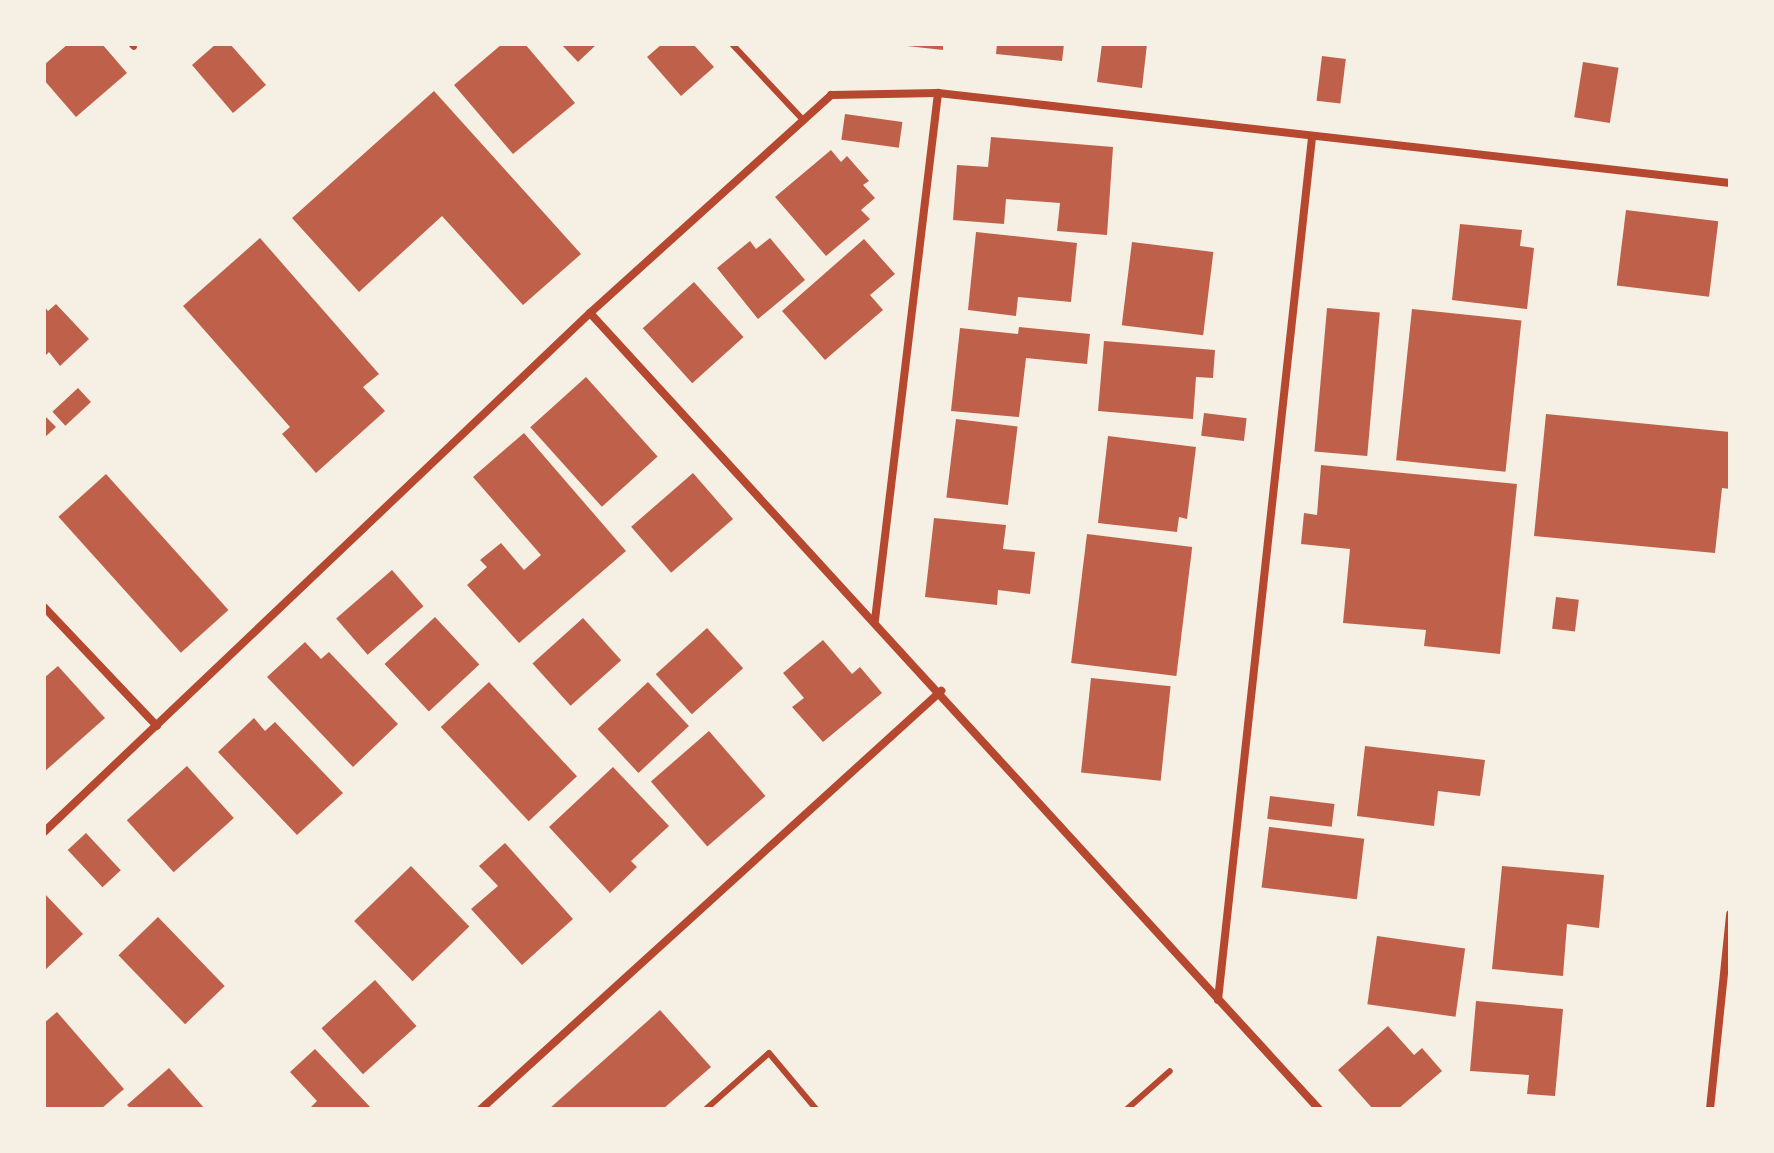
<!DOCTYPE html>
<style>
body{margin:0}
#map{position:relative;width:1774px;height:1153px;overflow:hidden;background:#f6efe4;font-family:Manrope,sans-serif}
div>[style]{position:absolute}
.building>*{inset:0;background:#bf614a;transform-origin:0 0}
.service>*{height:6px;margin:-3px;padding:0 3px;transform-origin:3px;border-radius:3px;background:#b5482f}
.minor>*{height:8px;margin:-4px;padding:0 4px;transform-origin:4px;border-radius:4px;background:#b5482f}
span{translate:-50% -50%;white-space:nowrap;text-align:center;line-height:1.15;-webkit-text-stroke:6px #f6efe4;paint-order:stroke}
.frame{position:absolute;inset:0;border:46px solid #f6efe4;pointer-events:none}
</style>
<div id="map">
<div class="building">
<div style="clip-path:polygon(68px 44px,102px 44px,127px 73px,76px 117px,44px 80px,44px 65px)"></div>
<div style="clip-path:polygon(216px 44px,230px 44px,266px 85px,233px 113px,192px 65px)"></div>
<div style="clip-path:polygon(502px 44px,525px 44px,575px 103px,513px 154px,454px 85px)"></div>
<div style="clip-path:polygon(561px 44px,597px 44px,578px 62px)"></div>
<div style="clip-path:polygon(662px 44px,693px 44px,714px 67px,681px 96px,647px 57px)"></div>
<div style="clip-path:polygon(889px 44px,943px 44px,943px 50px)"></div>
<div style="clip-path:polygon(997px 44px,1064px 44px,1062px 61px,996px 54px)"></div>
<div style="clip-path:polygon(1102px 44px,1147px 44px,1142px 88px,1097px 82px)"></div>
<div style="left:1322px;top:56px;width:24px;height:45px;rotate:7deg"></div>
<div style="left:1583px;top:62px;width:36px;height:56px;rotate:9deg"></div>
<div style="clip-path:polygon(434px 91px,581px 254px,523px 305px,442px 216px,359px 292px,292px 218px)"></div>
<div style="left:845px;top:114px;width:58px;height:26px;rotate:8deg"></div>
<div style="clip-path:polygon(991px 137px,1113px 147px,1107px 235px,1057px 231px,1060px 203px,1006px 199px,1004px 224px,953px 220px,957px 165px,988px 167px)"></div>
<div style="clip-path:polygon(831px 150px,841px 162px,847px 156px,869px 181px,863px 185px,875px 198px,861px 210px,870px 219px,826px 256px,775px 197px)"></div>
<div style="left:1626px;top:210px;width:93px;height:76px;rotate:7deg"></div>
<div style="clip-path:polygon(1460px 224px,1522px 230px,1520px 246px,1534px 248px,1527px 309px,1452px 300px)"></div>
<div style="clip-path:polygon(976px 232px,1077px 243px,1071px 302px,1018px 297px,1016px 316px,968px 310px)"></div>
<div style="clip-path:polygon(260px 238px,379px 374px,363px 387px,385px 411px,316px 473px,282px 434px,290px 427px,183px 306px)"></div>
<div style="clip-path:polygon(770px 238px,805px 280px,758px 319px,717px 268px,750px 241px,756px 249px)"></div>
<div style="clip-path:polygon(864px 239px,895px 274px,870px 295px,883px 310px,825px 360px,782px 311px)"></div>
<div style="left:1132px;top:242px;width:82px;height:84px;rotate:7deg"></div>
<div style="left:694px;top:282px;width:74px;height:69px;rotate:48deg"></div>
<div style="clip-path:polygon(56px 304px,89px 339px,60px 366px,49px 352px,44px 357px,44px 306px,48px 311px)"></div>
<div style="left:1327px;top:308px;width:53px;height:144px;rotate:5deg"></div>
<div style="left:1412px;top:309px;width:110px;height:152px;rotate:6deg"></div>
<div style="clip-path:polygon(1019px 327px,1090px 334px,1087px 364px,1026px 358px,1019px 417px,951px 411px,960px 328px,1018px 334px)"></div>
<div style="clip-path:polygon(1104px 341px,1215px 350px,1213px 378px,1196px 377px,1193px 419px,1098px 411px)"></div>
<div style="left:586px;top:377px;width:107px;height:75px;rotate:48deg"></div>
<div style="left:78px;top:388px;width:19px;height:35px;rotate:47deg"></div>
<div style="left:1204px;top:413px;width:43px;height:23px;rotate:7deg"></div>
<div style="clip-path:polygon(1546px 414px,1730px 432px,1730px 489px,1722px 488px,1715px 553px,1534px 536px)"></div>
<div style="clip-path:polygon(46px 417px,56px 427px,44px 438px,44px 419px)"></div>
<div style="left:956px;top:419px;width:62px;height:79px;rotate:7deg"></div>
<div style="clip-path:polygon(524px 433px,626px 551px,519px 643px,467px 585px,487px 567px,480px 560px,501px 543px,524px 570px,541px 555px,473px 477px)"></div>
<div style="clip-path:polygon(1108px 436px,1196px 447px,1187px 519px,1179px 517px,1177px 532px,1098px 523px)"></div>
<div style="clip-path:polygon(1321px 465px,1517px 484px,1500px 654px,1424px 646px,1426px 630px,1343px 623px,1350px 549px,1301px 544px,1304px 513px,1317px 515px)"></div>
<div style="left:693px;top:473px;width:61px;height:82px;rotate:49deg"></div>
<div style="left:106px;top:474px;width:183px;height:64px;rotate:48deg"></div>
<div style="clip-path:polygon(934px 518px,1006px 525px,1003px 549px,1035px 552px,1030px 594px,998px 590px,997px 605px,925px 597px)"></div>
<div style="left:1087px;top:534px;width:106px;height:130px;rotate:7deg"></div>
<div style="left:392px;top:570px;width:48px;height:74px;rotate:49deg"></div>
<div style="left:1556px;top:597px;width:23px;height:32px;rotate:7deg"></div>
<div style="left:435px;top:617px;width:65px;height:69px;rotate:47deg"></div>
<div style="left:583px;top:618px;width:57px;height:68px;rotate:48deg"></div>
<div style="left:707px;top:628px;width:54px;height:69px;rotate:48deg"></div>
<div style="clip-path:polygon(823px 640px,852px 674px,860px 667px,882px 693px,823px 742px,792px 707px,804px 698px,783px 673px)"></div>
<div style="clip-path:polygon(305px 642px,321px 659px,329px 652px,398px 724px,353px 767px,267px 677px)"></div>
<div style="clip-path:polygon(58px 666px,105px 718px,44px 772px,44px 678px)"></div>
<div style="left:1091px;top:678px;width:80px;height:95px;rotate:6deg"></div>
<div style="left:489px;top:682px;width:129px;height:66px;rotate:47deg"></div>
<div style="left:648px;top:682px;width:60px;height:69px;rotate:47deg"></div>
<div style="clip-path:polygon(254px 718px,265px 731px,275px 722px,343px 793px,297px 835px,218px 752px)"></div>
<div style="left:709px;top:731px;width:86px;height:77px;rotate:49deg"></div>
<div style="clip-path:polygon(1365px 746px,1485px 760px,1480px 796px,1438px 791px,1434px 826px,1357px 816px)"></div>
<div style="left:187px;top:766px;width:70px;height:81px;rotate:48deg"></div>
<div style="clip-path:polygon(613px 767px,669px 826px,631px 861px,637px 867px,610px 893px,549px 827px)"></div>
<div style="left:1270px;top:796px;width:65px;height:23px;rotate:7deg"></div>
<div style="left:1269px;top:827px;width:96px;height:61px;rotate:7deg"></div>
<div style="left:86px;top:833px;width:51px;height:25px;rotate:47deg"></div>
<div style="clip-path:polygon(505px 843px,573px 919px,522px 965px,471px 909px,498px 886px,479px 866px)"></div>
<div style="left:411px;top:866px;width:84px;height:79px;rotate:46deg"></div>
<div style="clip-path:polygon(1502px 866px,1604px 875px,1599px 928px,1567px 924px,1563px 976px,1492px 969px)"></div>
<div style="clip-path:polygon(44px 893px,83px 934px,44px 971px)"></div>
<div style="left:158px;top:917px;width:96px;height:55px;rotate:46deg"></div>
<div style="left:1377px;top:936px;width:89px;height:69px;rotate:8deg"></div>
<div style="left:375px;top:980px;width:62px;height:72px;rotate:48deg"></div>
<div style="clip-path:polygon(1476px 1001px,1563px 1009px,1555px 1096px,1527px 1094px,1529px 1075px,1470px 1071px)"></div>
<div style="clip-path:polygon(660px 1010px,711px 1067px,663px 1109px,549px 1109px)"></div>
<div style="clip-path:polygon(57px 1012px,124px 1089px,101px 1109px,44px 1109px,44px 1023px)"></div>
<div style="clip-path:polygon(1388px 1026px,1414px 1055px,1422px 1048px,1442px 1071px,1398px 1109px,1373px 1109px,1338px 1070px)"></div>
<div style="clip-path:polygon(315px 1049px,372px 1109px,309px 1109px,317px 1101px,290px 1072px)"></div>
<div style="clip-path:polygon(169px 1068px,205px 1109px,131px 1109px,127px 1105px)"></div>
</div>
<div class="service">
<div style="left:131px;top:44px;width:4px;rotate:45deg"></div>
<div style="left:732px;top:44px;width:105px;rotate:46.9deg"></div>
<div style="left:706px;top:1109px;width:84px;rotate:-41.6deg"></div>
<div style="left:769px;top:1053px;width:73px;rotate:50deg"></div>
<div style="left:1127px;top:1109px;width:57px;rotate:-41.5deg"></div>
</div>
<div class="minor">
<div style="left:590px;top:313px;width:1079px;rotate:47.52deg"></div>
<div style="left:44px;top:607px;width:164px;rotate:46.5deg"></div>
<div style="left:875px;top:620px;width:531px;rotate:-83.18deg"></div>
<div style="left:44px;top:832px;width:753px;rotate:-43.55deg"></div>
<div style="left:590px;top:313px;width:325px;rotate:-42.1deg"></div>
<div style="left:831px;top:95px;width:107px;rotate:-1.1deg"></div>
<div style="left:938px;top:93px;width:797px;rotate:6.48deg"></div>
<div style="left:1218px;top:1000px;width:867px;rotate:-83.78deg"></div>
<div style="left:481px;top:1109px;width:622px;rotate:-42.26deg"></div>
<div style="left:1710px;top:1109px;width:196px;rotate:-84.1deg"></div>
</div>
<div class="frame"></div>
</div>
